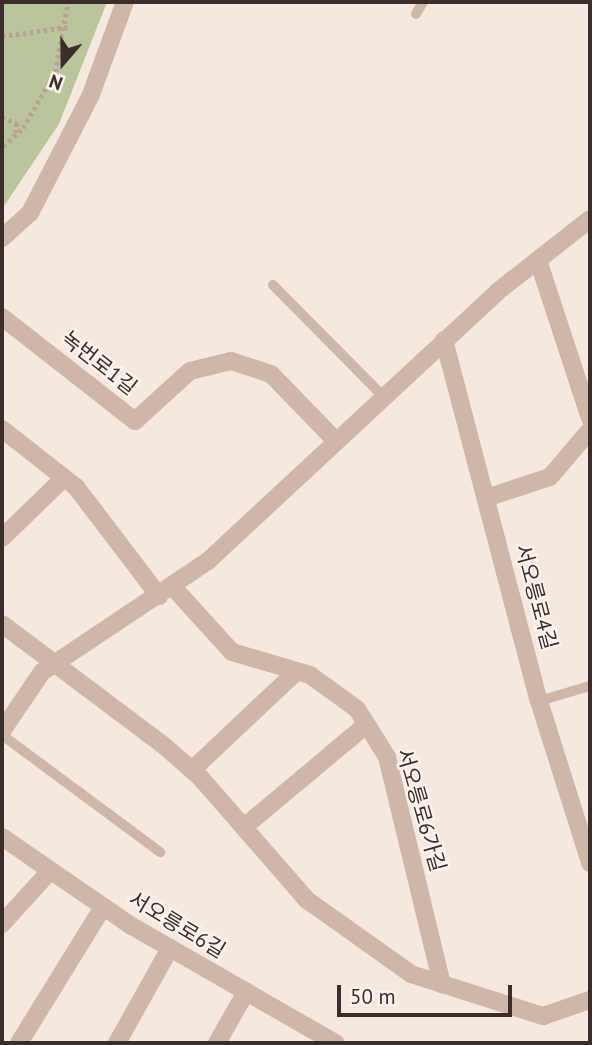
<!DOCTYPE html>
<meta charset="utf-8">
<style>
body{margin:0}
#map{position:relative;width:592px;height:1045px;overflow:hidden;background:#f5e8de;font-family:"PT Sans","Noto Sans KR",sans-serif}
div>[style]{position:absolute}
.green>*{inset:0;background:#bbc59d}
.path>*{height:4.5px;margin-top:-2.25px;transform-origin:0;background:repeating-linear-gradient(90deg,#baa193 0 3.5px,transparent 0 7px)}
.service>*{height:10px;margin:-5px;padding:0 5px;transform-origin:5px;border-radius:5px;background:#ceb7a9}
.minor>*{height:18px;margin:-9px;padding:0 9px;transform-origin:9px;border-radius:9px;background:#ceb7a9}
span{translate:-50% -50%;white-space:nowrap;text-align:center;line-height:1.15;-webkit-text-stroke:5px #fbf3ec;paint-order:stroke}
.street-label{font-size:21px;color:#3b2d29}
.frame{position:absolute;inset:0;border:4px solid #3b2d29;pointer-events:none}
.north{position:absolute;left:28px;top:28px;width:70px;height:70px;-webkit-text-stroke:5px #fbf3ec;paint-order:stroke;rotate:200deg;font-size:19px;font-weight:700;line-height:28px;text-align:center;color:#3b2d29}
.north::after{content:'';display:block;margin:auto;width:24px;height:32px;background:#3b2d29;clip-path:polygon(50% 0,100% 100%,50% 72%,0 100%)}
.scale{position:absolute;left:337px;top:985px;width:175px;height:32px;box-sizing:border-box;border:4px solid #3b2d29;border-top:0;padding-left:9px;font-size:21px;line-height:24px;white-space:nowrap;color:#3b2d29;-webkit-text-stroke:5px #fbf3ec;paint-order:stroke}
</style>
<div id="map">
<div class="green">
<div style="clip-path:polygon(2px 2px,107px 2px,59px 124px,2px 209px)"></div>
</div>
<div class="path">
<div style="left:2px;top:36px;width:66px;rotate:-7.9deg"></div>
<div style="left:2px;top:117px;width:16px;rotate:22deg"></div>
<div style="left:17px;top:123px;width:10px;rotate:96deg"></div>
<div style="left:3px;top:146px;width:27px;rotate:-42deg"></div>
<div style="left:23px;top:128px;width:64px;rotate:-60.3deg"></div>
<div style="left:55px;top:72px;width:71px;rotate:-79.5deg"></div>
</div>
<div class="service">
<div style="left:416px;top:14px;width:14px;rotate:-60deg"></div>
<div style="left:273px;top:285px;width:156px;rotate:45.3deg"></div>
<div style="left:539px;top:701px;width:53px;rotate:-16.4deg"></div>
<div style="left:2px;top:735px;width:197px;rotate:36.5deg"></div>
</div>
<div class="minor">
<div style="left:2px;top:238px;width:38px;rotate:-42deg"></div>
<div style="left:30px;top:213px;width:131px;rotate:-62.7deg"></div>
<div style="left:90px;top:97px;width:101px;rotate:-69.8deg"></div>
<div style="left:538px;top:260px;width:166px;rotate:71.8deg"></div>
<div style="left:2px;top:317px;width:169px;rotate:38deg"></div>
<div style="left:135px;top:421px;width:74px;rotate:-42.3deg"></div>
<div style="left:190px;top:371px;width:42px;rotate:-13.7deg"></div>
<div style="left:231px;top:361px;width:42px;rotate:18deg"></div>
<div style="left:271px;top:374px;width:92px;rotate:45.9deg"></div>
<div style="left:444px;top:340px;width:373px;rotate:75.3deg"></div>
<div style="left:539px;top:701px;width:170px;rotate:72.5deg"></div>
<div style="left:2px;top:429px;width:94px;rotate:38.1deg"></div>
<div style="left:76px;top:487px;width:137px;rotate:52.7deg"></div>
<div style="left:486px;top:498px;width:67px;rotate:-18.2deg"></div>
<div style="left:550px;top:477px;width:62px;rotate:-49.6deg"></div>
<div style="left:2px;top:538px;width:86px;rotate:-44.1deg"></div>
<div style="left:172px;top:586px;width:89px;rotate:47.7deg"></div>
<div style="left:232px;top:652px;width:81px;rotate:16.4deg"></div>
<div style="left:310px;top:675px;width:58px;rotate:35.9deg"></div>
<div style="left:357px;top:709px;width:57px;rotate:58deg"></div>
<div style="left:387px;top:757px;width:234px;rotate:76.4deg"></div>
<div style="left:2px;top:624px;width:200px;rotate:36.9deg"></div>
<div style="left:162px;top:744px;width:50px;rotate:41deg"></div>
<div style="left:200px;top:777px;width:163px;rotate:49deg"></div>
<div style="left:307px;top:900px;width:128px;rotate:35.4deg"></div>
<div style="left:411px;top:974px;width:139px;rotate:17.7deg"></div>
<div style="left:543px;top:1016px;width:50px;rotate:-18.8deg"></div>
<div style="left:2px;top:731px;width:71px;rotate:-55.9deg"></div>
<div style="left:42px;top:672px;width:201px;rotate:-33.8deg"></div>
<div style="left:209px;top:560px;width:393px;rotate:-42.9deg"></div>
<div style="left:497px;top:292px;width:118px;rotate:-38.1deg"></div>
<div style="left:192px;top:770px;width:143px;rotate:-43.3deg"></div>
<div style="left:244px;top:827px;width:159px;rotate:-39.9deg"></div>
<div style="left:2px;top:837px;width:155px;rotate:34.5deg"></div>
<div style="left:130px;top:925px;width:237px;rotate:29.9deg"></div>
<div style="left:2px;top:924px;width:72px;rotate:-47.8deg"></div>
<div style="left:19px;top:1043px;width:160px;rotate:-58.3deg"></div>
<div style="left:117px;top:1043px;width:109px;rotate:-60.8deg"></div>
<div style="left:217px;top:1043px;width:59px;rotate:-60.4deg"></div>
</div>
<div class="street-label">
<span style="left:99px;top:363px;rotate:38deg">녹번로1길</span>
<span style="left:536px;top:597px;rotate:75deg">서오릉로4길</span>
<span style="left:421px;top:810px;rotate:74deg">서오릉로6가길</span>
<span style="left:177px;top:925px;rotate:31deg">서오릉로6길</span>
</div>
<div class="frame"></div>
<div class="north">N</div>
<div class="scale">50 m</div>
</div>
